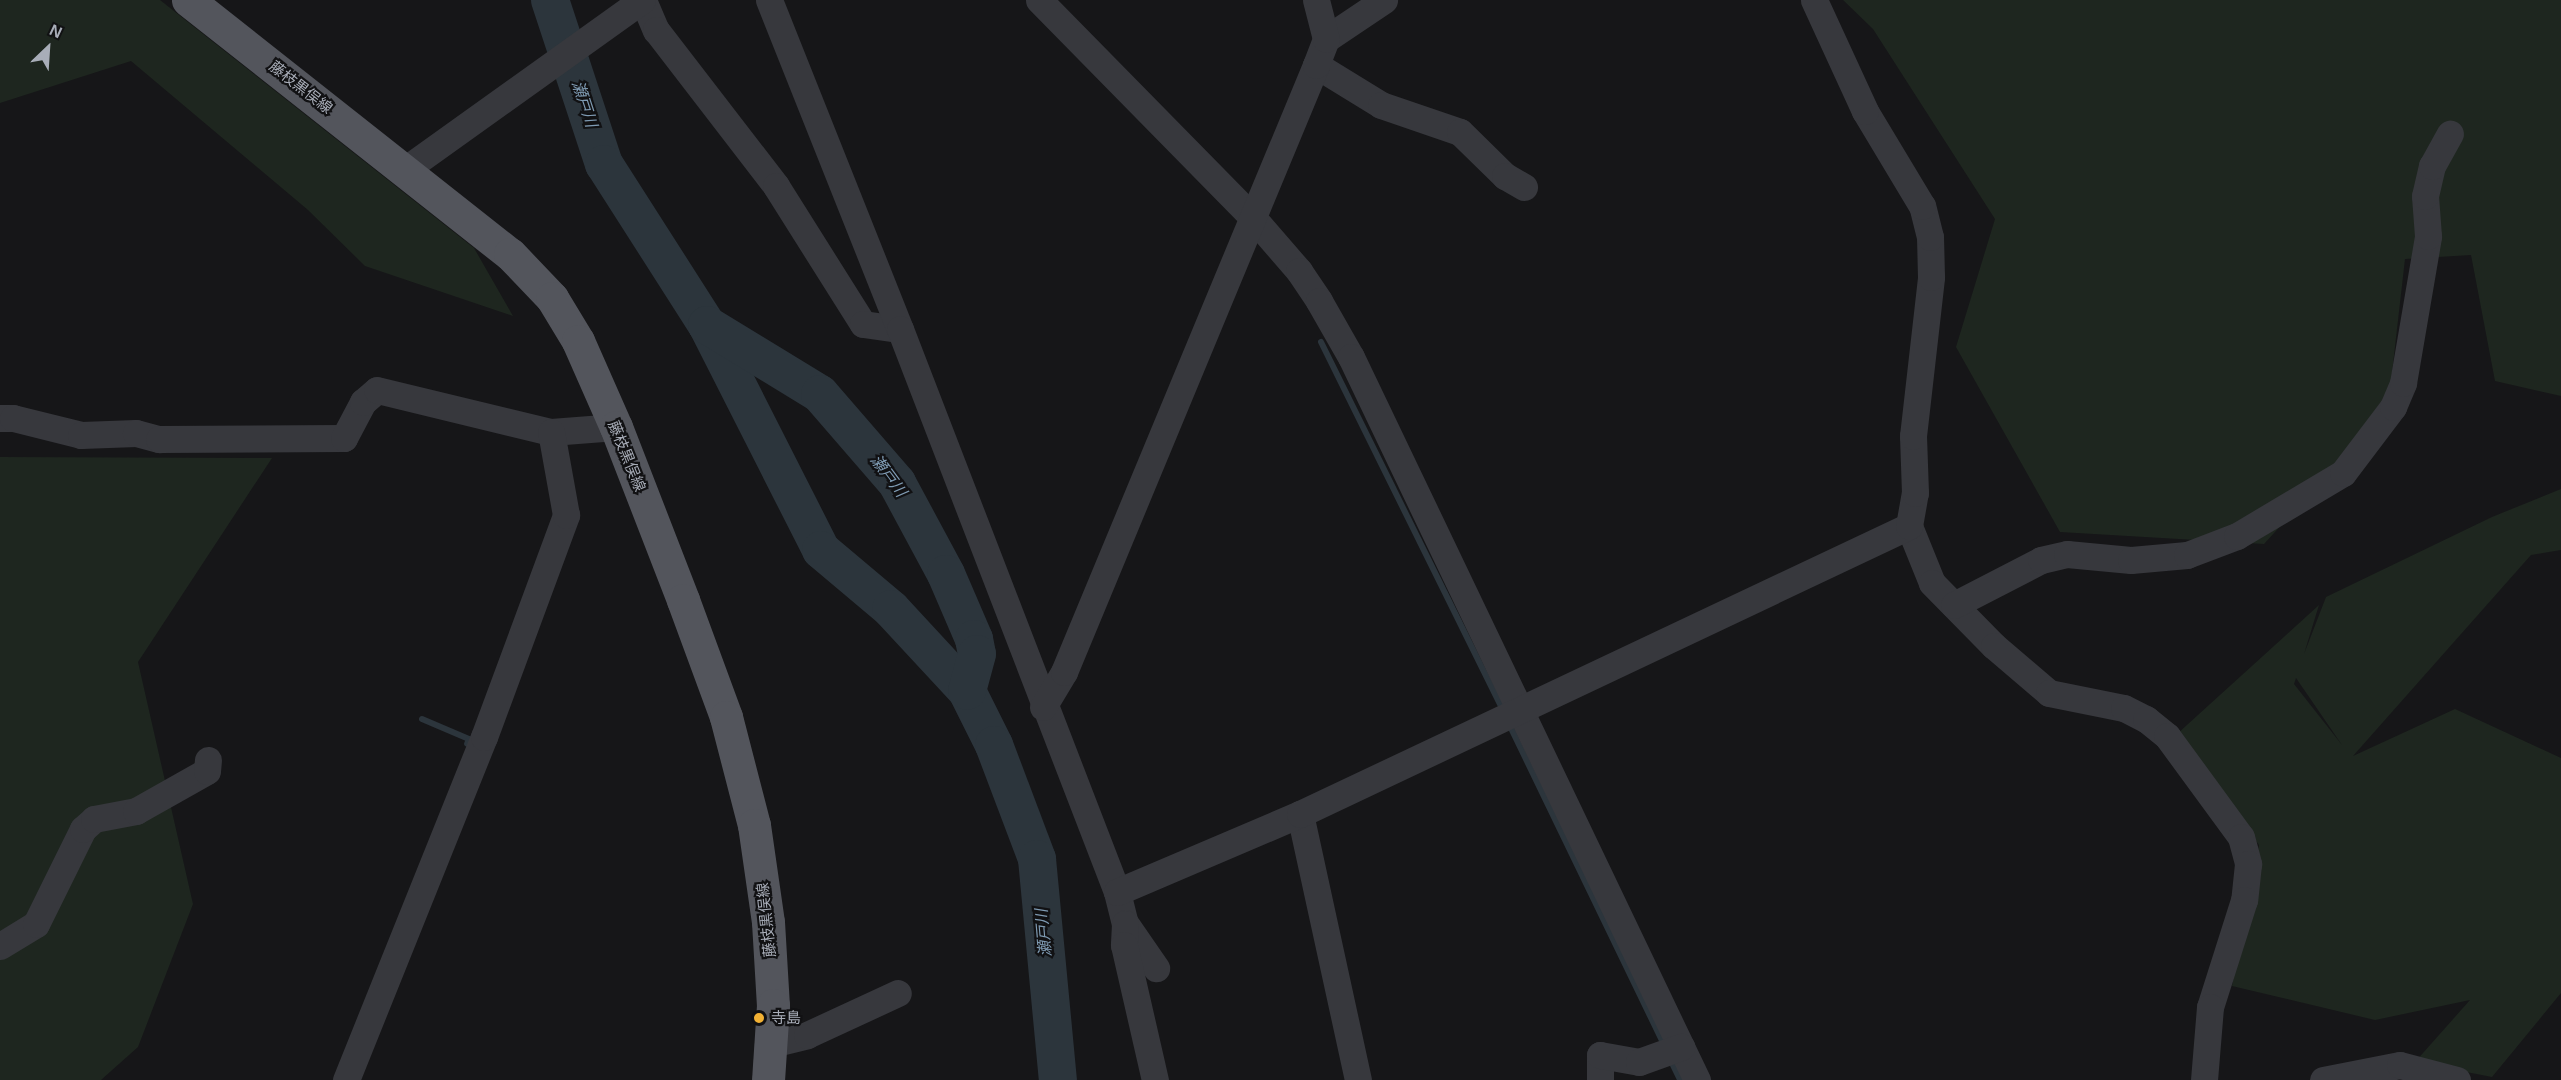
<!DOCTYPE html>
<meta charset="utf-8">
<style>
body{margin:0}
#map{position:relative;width:2561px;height:1080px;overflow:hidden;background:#161618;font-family:Arial,"Noto Sans JP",sans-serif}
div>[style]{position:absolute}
.green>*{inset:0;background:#1e261f}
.stream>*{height:6px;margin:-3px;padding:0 3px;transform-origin:3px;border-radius:3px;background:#2c353c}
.river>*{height:38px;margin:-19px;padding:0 19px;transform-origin:19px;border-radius:19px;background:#2c353c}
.minor>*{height:27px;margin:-13.5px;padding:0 13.5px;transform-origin:13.5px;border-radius:13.5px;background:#37383d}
.major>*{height:33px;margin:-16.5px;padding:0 16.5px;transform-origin:16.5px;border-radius:16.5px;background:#53555c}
.dots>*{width:16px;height:16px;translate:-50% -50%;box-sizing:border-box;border:3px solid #111113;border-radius:50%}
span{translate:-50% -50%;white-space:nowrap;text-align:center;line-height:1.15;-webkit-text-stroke:4.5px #111113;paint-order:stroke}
.street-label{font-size:15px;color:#a8adb8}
.poi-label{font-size:15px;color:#a8adb8}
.left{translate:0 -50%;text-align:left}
.water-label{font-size:16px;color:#7f9bb3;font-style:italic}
.north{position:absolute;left:18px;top:18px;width:60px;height:60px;-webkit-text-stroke:4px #111113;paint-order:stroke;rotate:25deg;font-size:16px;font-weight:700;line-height:24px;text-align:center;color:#a8adb8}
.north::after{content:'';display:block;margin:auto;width:21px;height:27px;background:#a8adb8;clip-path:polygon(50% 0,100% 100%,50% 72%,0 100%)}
</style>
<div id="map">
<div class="green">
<div style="clip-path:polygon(0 0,160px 0,474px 248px,513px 316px,365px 266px,308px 210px,131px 61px,0 103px)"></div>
<div style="clip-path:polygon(1843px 0,2561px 0,2561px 396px,2495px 381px,2471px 255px,2405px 259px,2388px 408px,2264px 544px,2060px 532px,1956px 347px,1995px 219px,1873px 29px)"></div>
<div style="clip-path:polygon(0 457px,272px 458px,138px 662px,193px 904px,138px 1047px,101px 1080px,0 1080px)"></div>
<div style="clip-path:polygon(evenodd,2561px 489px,2561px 550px,2531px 555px,2353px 756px,2455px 709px,2561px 758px,2561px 993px,2492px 1077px,2415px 1062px,2470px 1000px,2375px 1020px,2232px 986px,2259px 845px,2177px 734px,2319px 605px,2304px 654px,2326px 597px,2492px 517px,2561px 489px,2296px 678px,2342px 745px,2294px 684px,2296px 678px)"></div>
</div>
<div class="stream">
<div style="left:1321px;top:342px;width:411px;rotate:63.7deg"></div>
<div style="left:422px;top:719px;width:51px;rotate:23.1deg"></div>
<div style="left:469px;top:739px;width:5px;rotate:112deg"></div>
<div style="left:1508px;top:722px;width:359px;rotate:64.2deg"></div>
<div style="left:1669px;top:1057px;width:25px;rotate:64deg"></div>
</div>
<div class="river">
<div style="left:550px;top:0;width:173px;rotate:71.8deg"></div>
<div style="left:604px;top:164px;width:191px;rotate:57.4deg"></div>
<div style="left:707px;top:325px;width:252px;rotate:63.1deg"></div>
<div style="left:821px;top:550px;width:92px;rotate:40.1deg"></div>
<div style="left:891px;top:609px;width:112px;rotate:47.2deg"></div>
<div style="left:967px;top:691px;width:60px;rotate:63.4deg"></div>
<div style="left:994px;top:745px;width:122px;rotate:69.3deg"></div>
<div style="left:1037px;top:859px;width:222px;rotate:84.6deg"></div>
<div style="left:707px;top:325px;width:132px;rotate:31.4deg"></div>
<div style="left:820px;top:394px;width:118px;rotate:49.1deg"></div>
<div style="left:897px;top:483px;width:103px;rotate:61.7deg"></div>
<div style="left:946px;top:574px;width:71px;rotate:66.7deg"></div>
<div style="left:974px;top:639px;width:15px;rotate:79deg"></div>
<div style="left:977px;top:654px;width:38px;rotate:105deg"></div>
</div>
<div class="minor">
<div style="left:643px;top:0;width:33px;rotate:67deg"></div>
<div style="left:656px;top:30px;width:197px;rotate:52.4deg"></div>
<div style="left:776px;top:186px;width:163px;rotate:57.8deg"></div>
<div style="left:863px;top:324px;width:37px;rotate:8deg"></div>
<div style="left:769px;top:0;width:354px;rotate:68.3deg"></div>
<div style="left:900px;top:329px;width:603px;rotate:68.92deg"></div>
<div style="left:1117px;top:892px;width:32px;rotate:76deg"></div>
<div style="left:1125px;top:923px;width:55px;rotate:55.4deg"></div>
<div style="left:1039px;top:0;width:307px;rotate:45.5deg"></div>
<div style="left:1254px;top:219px;width:69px;rotate:49.1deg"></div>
<div style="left:1299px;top:271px;width:36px;rotate:56deg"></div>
<div style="left:1319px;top:301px;width:64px;rotate:60.3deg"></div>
<div style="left:1351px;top:357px;width:802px;rotate:64.43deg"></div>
<div style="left:1326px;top:39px;width:70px;rotate:-33.9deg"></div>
<div style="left:1316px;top:65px;width:76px;rotate:31.6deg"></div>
<div style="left:1381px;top:105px;width:83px;rotate:18.9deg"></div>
<div style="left:1460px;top:132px;width:63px;rotate:44.4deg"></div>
<div style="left:1505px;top:176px;width:22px;rotate:30deg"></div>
<div style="left:406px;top:169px;width:290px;rotate:-35.6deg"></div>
<div style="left:0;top:418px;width:13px"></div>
<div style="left:13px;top:418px;width:70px;rotate:14deg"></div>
<div style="left:81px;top:435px;width:55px;rotate:-2.1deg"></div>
<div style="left:136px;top:433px;width:24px;rotate:15deg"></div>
<div style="left:159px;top:439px;width:185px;rotate:-0.3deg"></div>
<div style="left:344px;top:438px;width:41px;rotate:-62.2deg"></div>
<div style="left:363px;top:402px;width:18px;rotate:-41deg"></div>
<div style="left:377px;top:390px;width:179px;rotate:13.6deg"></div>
<div style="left:551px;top:432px;width:65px;rotate:-4.4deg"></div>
<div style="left:1909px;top:526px;width:61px;rotate:68deg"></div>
<div style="left:1932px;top:583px;width:88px;rotate:45.5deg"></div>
<div style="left:1994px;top:646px;width:72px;rotate:40.5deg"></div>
<div style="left:2049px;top:693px;width:76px;rotate:11.3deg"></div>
<div style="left:2124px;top:708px;width:25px;rotate:27deg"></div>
<div style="left:2146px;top:719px;width:27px;rotate:39deg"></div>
<div style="left:2167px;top:736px;width:125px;rotate:53.8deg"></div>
<div style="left:2241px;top:837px;width:28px;rotate:75deg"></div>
<div style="left:2248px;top:864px;width:36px;rotate:96deg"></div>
<div style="left:2244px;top:900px;width:112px;rotate:107.6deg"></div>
<div style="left:2210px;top:1007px;width:73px;rotate:94.7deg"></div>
<div style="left:1954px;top:605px;width:98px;rotate:-27.3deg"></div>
<div style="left:2041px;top:560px;width:27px;rotate:-13deg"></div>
<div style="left:2067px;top:554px;width:64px;rotate:5.4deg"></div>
<div style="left:2131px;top:560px;width:56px;rotate:-5.1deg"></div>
<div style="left:2187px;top:555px;width:53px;rotate:-20.8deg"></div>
<div style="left:2237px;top:536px;width:123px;rotate:-30.7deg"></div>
<div style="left:2343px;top:473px;width:83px;rotate:-52.9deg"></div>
<div style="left:2393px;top:407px;width:26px;rotate:-67deg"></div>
<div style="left:2403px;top:383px;width:149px;rotate:-80.3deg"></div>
<div style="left:2428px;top:236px;width:40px;rotate:-94.3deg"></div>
<div style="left:2425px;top:196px;width:31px;rotate:-77deg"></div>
<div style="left:2432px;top:166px;width:37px;rotate:-61deg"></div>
<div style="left:1043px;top:707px;width:41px;rotate:-59deg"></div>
<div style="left:1064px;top:672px;width:657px;rotate:-67.45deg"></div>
<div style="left:1316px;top:65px;width:28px;rotate:-69deg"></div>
<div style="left:1326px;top:39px;width:40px;rotate:-104.4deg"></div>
<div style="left:1300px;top:814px;width:272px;rotate:77.7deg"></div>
<div style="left:1117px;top:892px;width:199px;rotate:-23.1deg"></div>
<div style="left:1300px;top:814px;width:674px;rotate:-25.31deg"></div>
<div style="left:1909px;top:526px;width:34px;rotate:-80deg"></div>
<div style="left:1915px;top:493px;width:57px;rotate:-92deg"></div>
<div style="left:1913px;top:436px;width:160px;rotate:-83.5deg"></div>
<div style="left:1931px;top:277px;width:40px;rotate:-91.4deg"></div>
<div style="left:1930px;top:237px;width:32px;rotate:-104deg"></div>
<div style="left:1922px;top:206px;width:111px;rotate:-121deg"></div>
<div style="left:1865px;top:111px;width:122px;rotate:-114.7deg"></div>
<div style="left:1125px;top:924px;width:21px;rotate:93deg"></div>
<div style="left:1124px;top:945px;width:139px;rotate:77.1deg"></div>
<div style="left:0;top:946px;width:42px;rotate:-31.4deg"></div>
<div style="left:36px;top:924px;width:106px;rotate:-63.7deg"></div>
<div style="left:83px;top:829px;width:15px;rotate:-42deg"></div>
<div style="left:94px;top:819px;width:43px;rotate:-10.8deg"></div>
<div style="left:136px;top:811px;width:81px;rotate:-29.4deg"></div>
<div style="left:207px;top:771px;width:11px;rotate:-85deg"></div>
<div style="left:772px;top:1044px;width:36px;rotate:-14deg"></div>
<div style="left:807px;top:1035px;width:100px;rotate:-24.8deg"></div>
<div style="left:346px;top:1080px;width:370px;rotate:-68.1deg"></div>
<div style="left:484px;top:737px;width:237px;rotate:-69.7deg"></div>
<div style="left:566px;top:515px;width:84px;rotate:-100.2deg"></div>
<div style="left:1600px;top:1080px;width:25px;rotate:-90deg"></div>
<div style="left:1600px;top:1055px;width:40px;rotate:10deg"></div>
<div style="left:1639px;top:1062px;width:45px;rotate:-19.7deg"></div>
<div style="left:2323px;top:1080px;width:78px;rotate:-11deg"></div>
<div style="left:2400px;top:1065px;width:59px;rotate:14.7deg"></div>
</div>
<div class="major">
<div style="left:188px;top:0;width:410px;rotate:38.3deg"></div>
<div style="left:510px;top:254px;width:61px;rotate:46.3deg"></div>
<div style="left:552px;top:298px;width:50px;rotate:58.8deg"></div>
<div style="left:578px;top:341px;width:94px;rotate:66.2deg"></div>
<div style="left:616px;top:427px;width:186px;rotate:68.8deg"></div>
<div style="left:683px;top:600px;width:125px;rotate:69.8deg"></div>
<div style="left:726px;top:717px;width:112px;rotate:75.5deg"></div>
<div style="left:754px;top:825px;width:98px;rotate:81.8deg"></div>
<div style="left:768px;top:922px;width:83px;rotate:86.6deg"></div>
<div style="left:773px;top:1005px;width:75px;rotate:93.8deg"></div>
</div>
<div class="dots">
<div style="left:759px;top:1018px;background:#f2b134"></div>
</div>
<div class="street-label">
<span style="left:301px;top:87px;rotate:38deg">藤枝黒俣線</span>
<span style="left:627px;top:456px;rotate:68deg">藤枝黒俣線</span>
<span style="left:766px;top:920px;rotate:-96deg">藤枝黒俣線</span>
</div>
<div class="poi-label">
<span class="left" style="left:771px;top:1018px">寺島</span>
</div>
<div class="water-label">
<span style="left:584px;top:104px;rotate:72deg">瀬戸川</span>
<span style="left:888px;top:476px;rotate:53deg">瀬戸川</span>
<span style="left:1044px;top:933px;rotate:-95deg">瀬戸川</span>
</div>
<div class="north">N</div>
</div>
